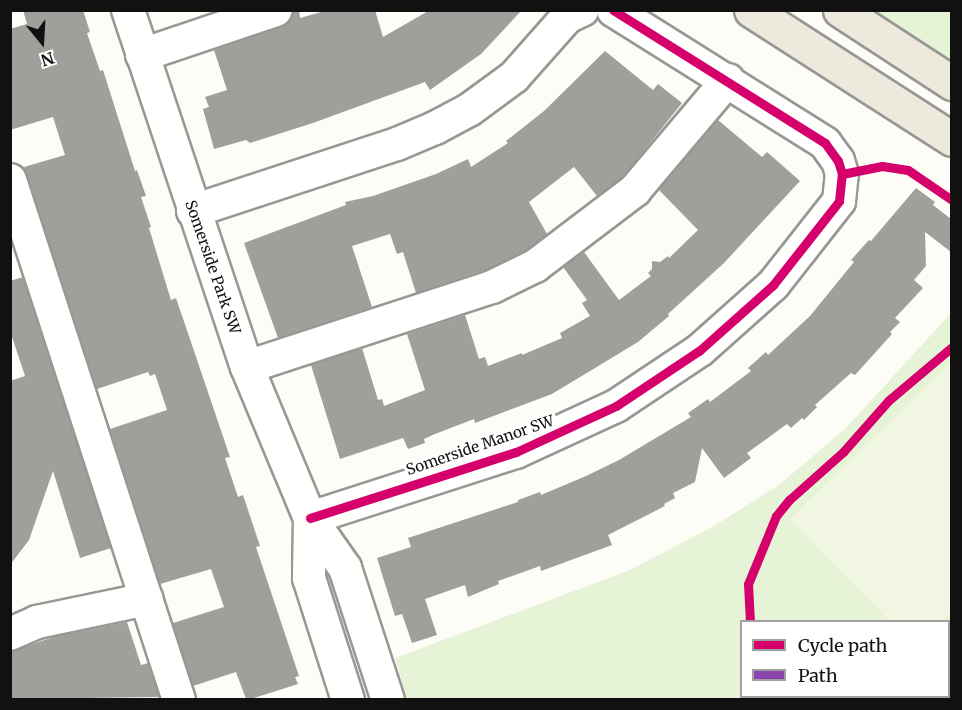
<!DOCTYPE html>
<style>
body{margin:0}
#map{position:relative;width:962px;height:710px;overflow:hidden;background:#fdfcf7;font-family:Merriweather,serif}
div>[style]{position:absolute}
.green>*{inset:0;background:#e7f3d7}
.pitch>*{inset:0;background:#f0f6e1}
.building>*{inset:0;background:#a19f9c}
.roads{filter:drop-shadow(2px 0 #979795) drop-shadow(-2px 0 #979795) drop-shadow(0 2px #979795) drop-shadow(0 -2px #979795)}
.minor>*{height:32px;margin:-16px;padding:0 16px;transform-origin:16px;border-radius:16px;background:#fffffe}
.major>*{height:33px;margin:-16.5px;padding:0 16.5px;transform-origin:16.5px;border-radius:16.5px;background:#ede9dc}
.quiet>*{height:8px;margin-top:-4px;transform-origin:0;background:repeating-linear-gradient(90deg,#8e44ad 0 15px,transparent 0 23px)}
.cycleway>*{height:9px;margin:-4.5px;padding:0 4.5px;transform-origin:4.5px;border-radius:4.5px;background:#d6006c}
span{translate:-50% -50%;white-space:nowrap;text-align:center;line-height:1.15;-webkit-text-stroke:6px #fff;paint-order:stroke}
.street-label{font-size:15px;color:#111}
.frame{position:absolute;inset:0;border:12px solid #111;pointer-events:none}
.legend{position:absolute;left:740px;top:620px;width:210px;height:78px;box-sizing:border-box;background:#fff;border:2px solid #a0a0a0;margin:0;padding:8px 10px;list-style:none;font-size:18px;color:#111}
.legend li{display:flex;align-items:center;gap:12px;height:30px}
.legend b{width:30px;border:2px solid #a0a0a0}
.north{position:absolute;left:12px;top:12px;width:60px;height:60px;-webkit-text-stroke:4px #fff;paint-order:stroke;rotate:162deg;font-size:16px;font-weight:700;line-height:24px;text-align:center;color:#111}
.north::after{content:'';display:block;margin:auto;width:21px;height:27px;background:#111;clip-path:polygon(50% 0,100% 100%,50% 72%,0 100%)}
</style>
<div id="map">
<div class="green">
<div style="clip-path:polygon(870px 11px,951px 11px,951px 63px)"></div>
<div style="clip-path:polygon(evenodd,951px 313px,951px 699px,407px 699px,395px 658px,630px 570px,714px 526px,779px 485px,846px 428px,951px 313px,742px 622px,948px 622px,948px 696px,742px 696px,742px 622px)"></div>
</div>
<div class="pitch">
<div style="clip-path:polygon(951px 363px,951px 612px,941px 621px,889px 621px,790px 519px)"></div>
</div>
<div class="building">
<div style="clip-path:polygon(23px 10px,83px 10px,90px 32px,87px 33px,100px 71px,103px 70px,135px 171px,137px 170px,146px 196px,141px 197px,151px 227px,149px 228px,171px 300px,176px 298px,230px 457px,225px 458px,238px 497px,243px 495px,260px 546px,256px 547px,299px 676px,295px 677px,298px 684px,251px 699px,246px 699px,236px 672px,193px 686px,173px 623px,224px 607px,211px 569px,160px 584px,110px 429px,167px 410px,155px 374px,150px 376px,148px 372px,97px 389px,24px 167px,65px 155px,53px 117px,10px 130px,10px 29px,27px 24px)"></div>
<div style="clip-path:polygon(294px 10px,299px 10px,300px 18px,328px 10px,375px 10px,383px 37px,430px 10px,522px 10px,481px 54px,430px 90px,425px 82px,313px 123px,250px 143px,246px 140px,214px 149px,203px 109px,209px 107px,205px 97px,227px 90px,214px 50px,282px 27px,290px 21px)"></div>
<div style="clip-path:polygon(605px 51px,653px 90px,658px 84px,682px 103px,623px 177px,597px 196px,574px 167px,529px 202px,547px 234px,526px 251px,485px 270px,416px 293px,403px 252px,397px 254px,390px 234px,352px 246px,372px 307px,278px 338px,244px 243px,346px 205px,345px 202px,373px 196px,436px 174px,468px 159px,471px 167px,508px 143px,506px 141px,544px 111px)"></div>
<div style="clip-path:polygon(718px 120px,762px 157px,767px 152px,800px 181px,724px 263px,668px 314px,669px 316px,638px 342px,552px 394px,475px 423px,474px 419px,435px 434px,424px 439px,425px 443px,408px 449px,403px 438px,340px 459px,311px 365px,362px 348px,378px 400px,382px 399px,384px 406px,425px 390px,407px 334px,465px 315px,479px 359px,485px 357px,488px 366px,522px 353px,522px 355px,562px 338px,560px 333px,590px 316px,582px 303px,587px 300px,563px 267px,584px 252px,619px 300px,651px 276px,648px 273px,652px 269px,652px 261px,660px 262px,668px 256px,669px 258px,698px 230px,659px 190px)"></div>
<div style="clip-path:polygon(916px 188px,935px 202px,933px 205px,951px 219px,951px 252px,925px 232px,926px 266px,914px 280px,923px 288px,895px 318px,900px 322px,890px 332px,892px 334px,855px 375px,851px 373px,815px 405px,817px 407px,804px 420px,802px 418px,791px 428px,787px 424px,747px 453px,751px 458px,724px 478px,702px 448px,695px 482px,673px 493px,675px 498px,664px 504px,665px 506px,608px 535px,612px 545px,541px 571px,540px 566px,498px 581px,499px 584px,468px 597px,465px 585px,425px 599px,437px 635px,412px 643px,402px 614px,395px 616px,377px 558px,411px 547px,408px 538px,518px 502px,518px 500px,540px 492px,541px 495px,586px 476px,619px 460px,691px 417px,688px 413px,708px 399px,710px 402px,751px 371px,748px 368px,766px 352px,768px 355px,810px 316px,854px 262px,851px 260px,869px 240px,871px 241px)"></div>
<div style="clip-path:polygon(23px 277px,111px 548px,80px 558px,53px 471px,29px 540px,10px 565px,10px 381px,25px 376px,10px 331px,10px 281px)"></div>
<div style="clip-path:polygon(127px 622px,141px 665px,148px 663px,159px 697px,10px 699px,10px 652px,53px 637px)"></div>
</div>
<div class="roads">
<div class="minor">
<div style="left:128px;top:10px;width:376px;rotate:71.6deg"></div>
<div style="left:247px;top:367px;width:164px;rotate:67.4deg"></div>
<div style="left:310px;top:518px;width:61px;rotate:55deg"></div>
<div style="left:345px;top:568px;width:139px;rotate:72deg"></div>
<div style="left:142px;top:55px;width:141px;rotate:-18.6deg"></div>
<div style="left:10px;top:180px;width:547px;rotate:72deg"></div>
<div style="left:193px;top:211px;width:215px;rotate:-18.2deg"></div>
<div style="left:397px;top:144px;width:41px;rotate:-22.8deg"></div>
<div style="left:435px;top:128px;width:38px;rotate:-28deg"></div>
<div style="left:469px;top:110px;width:56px;rotate:-36.3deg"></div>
<div style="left:514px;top:77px;width:80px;rotate:-48.5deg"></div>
<div style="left:567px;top:17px;width:17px;rotate:-25deg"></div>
<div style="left:247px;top:367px;width:258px;rotate:-18.1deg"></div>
<div style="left:492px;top:287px;width:48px;rotate:-26deg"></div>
<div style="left:535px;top:266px;width:126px;rotate:-37.2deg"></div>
<div style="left:635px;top:190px;width:144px;rotate:-49.8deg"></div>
<div style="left:310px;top:518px;width:216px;rotate:-17.8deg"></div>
<div style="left:516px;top:452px;width:110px;rotate:-24.7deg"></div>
<div style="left:616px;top:406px;width:101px;rotate:-33.7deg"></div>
<div style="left:700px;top:350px;width:98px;rotate:-41.7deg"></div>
<div style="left:773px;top:285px;width:107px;rotate:-51.8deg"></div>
<div style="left:839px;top:201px;width:27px;rotate:-84deg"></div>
<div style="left:842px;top:174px;width:14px;rotate:-107deg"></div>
<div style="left:838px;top:161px;width:22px;rotate:-126deg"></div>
<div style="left:825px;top:143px;width:250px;rotate:-147.9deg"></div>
<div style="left:310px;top:518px;width:60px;rotate:91deg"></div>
<div style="left:309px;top:578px;width:128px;rotate:72.3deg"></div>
<div style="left:10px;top:634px;width:30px;rotate:-24deg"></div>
<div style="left:37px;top:622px;width:112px;rotate:-11.8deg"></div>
</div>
<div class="major">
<div style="left:751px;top:10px;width:239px;rotate:32.7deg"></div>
<div style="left:840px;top:10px;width:134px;rotate:33.1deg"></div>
</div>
</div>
<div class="quiet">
<div style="left:847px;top:696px;width:15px;rotate:16deg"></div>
<div style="left:768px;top:700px;width:11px;rotate:-22deg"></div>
</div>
<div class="cycleway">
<div style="left:842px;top:174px;width:41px;rotate:-11.3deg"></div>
<div style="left:882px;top:166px;width:26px;rotate:9deg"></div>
<div style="left:908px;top:170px;width:53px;rotate:34.3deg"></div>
<div style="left:310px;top:518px;width:216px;rotate:-17.8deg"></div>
<div style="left:516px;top:452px;width:110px;rotate:-24.7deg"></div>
<div style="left:616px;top:406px;width:101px;rotate:-33.7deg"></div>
<div style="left:700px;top:350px;width:98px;rotate:-41.7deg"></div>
<div style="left:773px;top:285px;width:107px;rotate:-51.8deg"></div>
<div style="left:839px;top:201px;width:27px;rotate:-84deg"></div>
<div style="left:842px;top:174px;width:14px;rotate:-107deg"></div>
<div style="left:838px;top:161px;width:22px;rotate:-126deg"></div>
<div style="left:825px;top:143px;width:250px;rotate:-147.9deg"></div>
<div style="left:750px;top:622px;width:38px;rotate:-93deg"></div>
<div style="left:748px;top:584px;width:74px;rotate:-67.6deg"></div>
<div style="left:776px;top:516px;width:21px;rotate:-51deg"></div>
<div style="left:789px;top:500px;width:72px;rotate:-41.6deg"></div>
<div style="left:843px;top:452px;width:69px;rotate:-48.5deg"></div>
<div style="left:889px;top:400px;width:82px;rotate:-40.1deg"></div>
</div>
<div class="street-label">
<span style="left:213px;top:267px;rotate:71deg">Somerside Park SW</span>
<span style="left:480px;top:445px;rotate:-19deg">Somerside Manor SW</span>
</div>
<div class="frame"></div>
<ul class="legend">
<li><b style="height:8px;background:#d6006c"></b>Cycle path</li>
<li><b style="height:8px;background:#8e44ad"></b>Path</li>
</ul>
<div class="north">N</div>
</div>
